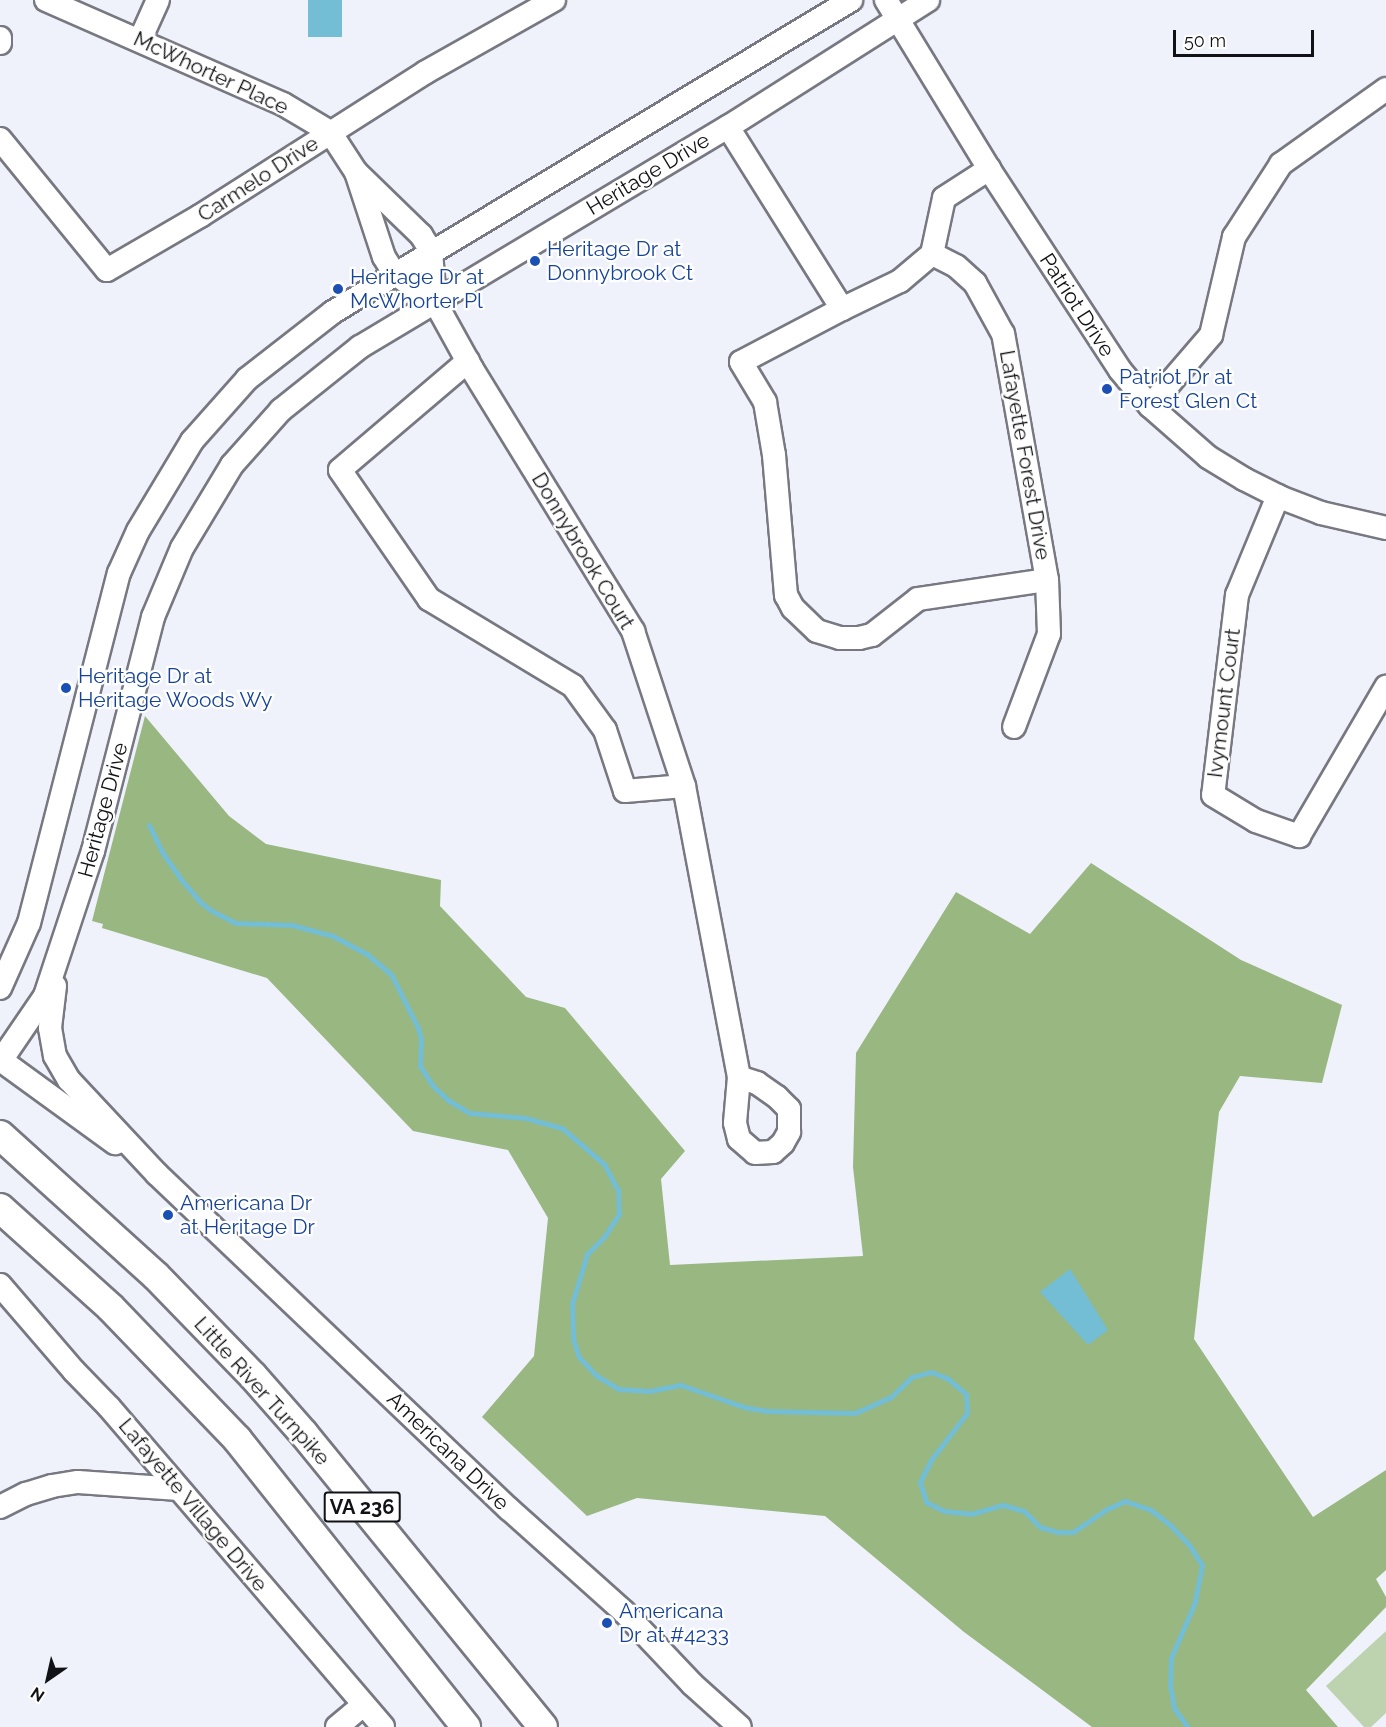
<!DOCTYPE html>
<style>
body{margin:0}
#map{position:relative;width:1386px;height:1727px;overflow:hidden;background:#eff1fb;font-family:Raleway,sans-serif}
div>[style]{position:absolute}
.green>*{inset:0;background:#bdd2af}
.forest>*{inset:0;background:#98b781}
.water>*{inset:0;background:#73bdd5;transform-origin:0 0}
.stream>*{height:5px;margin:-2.5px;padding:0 2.5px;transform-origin:2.5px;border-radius:2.5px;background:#73bdd5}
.roads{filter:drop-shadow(2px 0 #777881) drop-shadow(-2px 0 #777881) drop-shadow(0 2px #777881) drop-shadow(0 -2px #777881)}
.minor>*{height:22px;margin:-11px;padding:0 11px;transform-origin:11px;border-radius:11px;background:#fff}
.major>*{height:28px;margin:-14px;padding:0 14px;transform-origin:14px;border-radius:14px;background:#fff}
.dots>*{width:16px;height:16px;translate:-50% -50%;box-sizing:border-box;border:3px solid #fff;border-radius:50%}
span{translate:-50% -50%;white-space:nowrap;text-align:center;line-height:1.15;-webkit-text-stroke:4.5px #fff;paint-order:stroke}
.shield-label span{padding:2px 4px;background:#fff;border:2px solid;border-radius:4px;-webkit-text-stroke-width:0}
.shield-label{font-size:20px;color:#111215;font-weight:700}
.street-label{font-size:21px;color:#111215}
.transit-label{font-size:21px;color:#164399}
.left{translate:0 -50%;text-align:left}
.north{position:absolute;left:18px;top:1649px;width:60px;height:60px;-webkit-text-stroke:4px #fff;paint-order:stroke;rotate:214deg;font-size:16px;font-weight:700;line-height:24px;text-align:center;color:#111215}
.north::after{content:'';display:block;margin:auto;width:21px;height:27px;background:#111215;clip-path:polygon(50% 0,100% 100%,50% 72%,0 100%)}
.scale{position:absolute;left:1173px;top:30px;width:141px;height:27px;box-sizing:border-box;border:3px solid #111215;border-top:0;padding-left:8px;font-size:18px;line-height:21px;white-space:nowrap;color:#111215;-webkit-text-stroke:4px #fff;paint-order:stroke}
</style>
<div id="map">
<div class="green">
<div style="clip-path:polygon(1386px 1631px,1386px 1713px,1371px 1727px,1364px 1727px,1326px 1686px)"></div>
</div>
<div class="forest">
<div style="clip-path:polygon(145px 716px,229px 816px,266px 844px,441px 880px,440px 906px,526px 997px,565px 1008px,685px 1151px,661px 1179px,670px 1265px,863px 1256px,853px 1167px,856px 1053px,956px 892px,1030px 934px,1091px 863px,1241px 960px,1342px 1005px,1322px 1083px,1240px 1076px,1219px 1112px,1194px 1339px,1313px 1517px,1386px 1470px,1386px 1570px,1376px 1579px,1386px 1597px,1386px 1607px,1306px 1690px,1338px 1727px,1092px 1727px,964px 1632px,825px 1516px,637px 1498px,587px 1516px,482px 1417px,534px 1356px,548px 1218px,508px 1150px,413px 1131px,267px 978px,102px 928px,103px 924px,92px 921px)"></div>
</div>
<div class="water">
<div style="left:308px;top:0;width:34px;height:37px"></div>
<div style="clip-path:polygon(1070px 1269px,1108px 1330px,1088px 1345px,1040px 1292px)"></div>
</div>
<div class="stream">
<div style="left:149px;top:825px;width:30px;rotate:64deg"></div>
<div style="left:162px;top:852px;width:32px;rotate:55deg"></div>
<div style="left:180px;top:878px;width:30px;rotate:50deg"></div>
<div style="left:199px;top:901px;width:16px;rotate:38deg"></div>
<div style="left:212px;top:911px;width:27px;rotate:27deg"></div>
<div style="left:236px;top:923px;width:56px;rotate:2deg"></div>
<div style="left:292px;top:925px;width:42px;rotate:15deg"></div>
<div style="left:333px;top:936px;width:40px;rotate:28deg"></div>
<div style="left:368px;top:955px;width:30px;rotate:40deg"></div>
<div style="left:391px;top:974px;width:60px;rotate:63.4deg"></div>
<div style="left:418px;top:1028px;width:11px;rotate:75deg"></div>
<div style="left:421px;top:1039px;width:27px;rotate:92deg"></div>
<div style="left:420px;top:1066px;width:24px;rotate:57deg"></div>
<div style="left:433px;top:1086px;width:21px;rotate:43deg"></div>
<div style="left:448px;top:1100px;width:26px;rotate:31deg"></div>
<div style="left:470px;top:1113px;width:56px;rotate:5.1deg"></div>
<div style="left:526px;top:1118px;width:37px;rotate:16deg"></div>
<div style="left:562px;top:1128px;width:55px;rotate:40.6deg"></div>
<div style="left:604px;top:1164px;width:30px;rotate:62deg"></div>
<div style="left:618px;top:1190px;width:24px;rotate:88deg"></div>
<div style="left:619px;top:1214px;width:27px;rotate:123deg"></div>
<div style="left:604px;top:1237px;width:24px;rotate:135deg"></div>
<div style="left:587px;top:1254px;width:52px;rotate:106.7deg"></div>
<div style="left:572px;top:1304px;width:35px;rotate:88deg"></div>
<div style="left:573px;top:1339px;width:19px;rotate:72deg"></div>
<div style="left:579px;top:1357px;width:26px;rotate:47deg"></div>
<div style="left:597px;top:1376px;width:26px;rotate:31deg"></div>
<div style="left:619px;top:1389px;width:30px;rotate:4deg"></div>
<div style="left:649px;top:1391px;width:33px;rotate:-11deg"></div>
<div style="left:681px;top:1385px;width:67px;rotate:19.2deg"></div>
<div style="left:744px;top:1407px;width:22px;rotate:10deg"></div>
<div style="left:766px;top:1411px;width:89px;rotate:1.3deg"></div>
<div style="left:855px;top:1413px;width:39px;rotate:-24deg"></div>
<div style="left:891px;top:1397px;width:29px;rotate:-44deg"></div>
<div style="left:912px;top:1377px;width:20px;rotate:-15deg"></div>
<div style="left:931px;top:1372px;width:17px;rotate:21deg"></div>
<div style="left:947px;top:1378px;width:25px;rotate:40deg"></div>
<div style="left:966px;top:1394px;width:19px;rotate:87deg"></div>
<div style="left:967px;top:1413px;width:59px;rotate:127.5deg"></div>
<div style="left:931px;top:1460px;width:25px;rotate:117deg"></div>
<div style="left:920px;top:1482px;width:21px;rotate:73deg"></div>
<div style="left:926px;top:1502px;width:20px;rotate:27deg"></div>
<div style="left:944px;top:1511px;width:27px;rotate:6deg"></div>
<div style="left:971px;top:1514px;width:33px;rotate:-16deg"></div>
<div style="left:1003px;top:1505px;width:22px;rotate:16deg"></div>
<div style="left:1024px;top:1511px;width:23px;rotate:45deg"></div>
<div style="left:1040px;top:1527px;width:18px;rotate:16deg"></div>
<div style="left:1057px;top:1532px;width:16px"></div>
<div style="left:1073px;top:1532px;width:41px;rotate:-34.1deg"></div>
<div style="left:1107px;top:1509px;width:20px;rotate:-24deg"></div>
<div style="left:1125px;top:1501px;width:28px;rotate:19deg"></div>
<div style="left:1151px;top:1510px;width:24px;rotate:38deg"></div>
<div style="left:1170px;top:1525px;width:28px;rotate:46deg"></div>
<div style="left:1189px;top:1545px;width:24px;rotate:57deg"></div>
<div style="left:1202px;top:1565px;width:38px;rotate:101deg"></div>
<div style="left:1195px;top:1602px;width:61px;rotate:113.2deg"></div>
<div style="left:1171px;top:1658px;width:27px;rotate:92deg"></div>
<div style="left:1170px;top:1685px;width:23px;rotate:80deg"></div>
<div style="left:1174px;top:1708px;width:24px;rotate:54deg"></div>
</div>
<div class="roads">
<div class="minor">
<div style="left:46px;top:0;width:259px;rotate:23.7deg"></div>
<div style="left:283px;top:104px;width:55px;rotate:30.8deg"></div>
<div style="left:330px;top:132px;width:48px;rotate:57deg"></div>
<div style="left:356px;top:172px;width:89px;rotate:71.8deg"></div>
<div style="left:384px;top:257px;width:19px;rotate:58deg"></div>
<div style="left:394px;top:273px;width:50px;rotate:35.3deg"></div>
<div style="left:886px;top:0;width:198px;rotate:58.6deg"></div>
<div style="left:989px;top:169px;width:240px;rotate:56.9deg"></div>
<div style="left:1120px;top:370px;width:47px;rotate:50.2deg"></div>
<div style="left:1150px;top:406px;width:77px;rotate:41.3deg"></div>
<div style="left:1208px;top:457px;width:42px;rotate:31.4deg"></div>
<div style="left:1244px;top:479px;width:42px;rotate:26.6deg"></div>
<div style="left:1282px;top:498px;width:42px;rotate:21deg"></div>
<div style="left:1321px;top:513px;width:67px;rotate:13deg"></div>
<div style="left:0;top:38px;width:5px;rotate:90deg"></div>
<div style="left:140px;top:40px;width:44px;rotate:-65.8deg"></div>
<div style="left:728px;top:127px;width:215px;rotate:57.9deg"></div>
<div style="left:842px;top:309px;width:64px;rotate:-25.8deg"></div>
<div style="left:900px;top:281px;width:42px;rotate:-40.2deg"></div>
<div style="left:932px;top:254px;width:57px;rotate:-77.9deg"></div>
<div style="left:944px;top:198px;width:54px;rotate:-32.8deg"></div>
<div style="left:0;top:139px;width:169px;rotate:50.8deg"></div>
<div style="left:107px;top:270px;width:108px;rotate:-30.1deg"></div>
<div style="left:200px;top:216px;width:268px;rotate:-32.5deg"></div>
<div style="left:426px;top:72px;width:147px;rotate:-29.4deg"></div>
<div style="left:356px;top:172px;width:91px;rotate:44.1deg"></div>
<div style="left:421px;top:235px;width:19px;rotate:58deg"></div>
<div style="left:431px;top:251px;width:51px;rotate:85.5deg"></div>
<div style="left:435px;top:302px;width:77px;rotate:61.1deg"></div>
<div style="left:472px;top:369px;width:308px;rotate:58.4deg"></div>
<div style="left:633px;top:631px;width:163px;rotate:71.8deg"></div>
<div style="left:842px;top:309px;width:114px;rotate:152.3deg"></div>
<div style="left:741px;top:362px;width:47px;rotate:59deg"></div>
<div style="left:765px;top:402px;width:54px;rotate:80.4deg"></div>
<div style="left:774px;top:455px;width:141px;rotate:85.1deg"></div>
<div style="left:786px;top:595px;width:15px;rotate:62deg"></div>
<div style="left:793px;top:608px;width:33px;rotate:44deg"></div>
<div style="left:817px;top:631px;width:24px;rotate:17deg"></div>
<div style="left:840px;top:638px;width:19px"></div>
<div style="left:859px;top:638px;width:13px;rotate:-13deg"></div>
<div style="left:872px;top:635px;width:58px;rotate:-38deg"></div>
<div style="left:918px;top:599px;width:130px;rotate:-8.4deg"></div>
<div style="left:1047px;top:580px;width:250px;rotate:-100.1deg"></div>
<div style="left:1003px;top:334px;width:58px;rotate:-118.8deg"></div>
<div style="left:975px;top:283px;width:25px;rotate:-138deg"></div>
<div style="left:956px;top:266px;width:27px;rotate:-153deg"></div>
<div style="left:468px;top:361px;width:168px;rotate:139.6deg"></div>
<div style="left:340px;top:470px;width:157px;rotate:55.4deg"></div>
<div style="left:429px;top:599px;width:168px;rotate:31.1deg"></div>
<div style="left:573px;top:686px;width:54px;rotate:54deg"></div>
<div style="left:605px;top:730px;width:64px;rotate:71.8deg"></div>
<div style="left:625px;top:791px;width:59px;rotate:-4.8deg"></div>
<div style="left:684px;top:786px;width:296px;rotate:79.3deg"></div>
<div style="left:739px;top:1077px;width:46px;rotate:95deg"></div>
<div style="left:735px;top:1123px;width:16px;rotate:76deg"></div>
<div style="left:739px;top:1139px;width:21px;rotate:41deg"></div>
<div style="left:755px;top:1153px;width:18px;rotate:-3deg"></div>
<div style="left:773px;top:1152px;width:13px;rotate:-42deg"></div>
<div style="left:783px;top:1143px;width:13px;rotate:-61deg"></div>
<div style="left:789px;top:1132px;width:23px;rotate:-90deg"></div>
<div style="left:789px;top:1109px;width:17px;rotate:-135deg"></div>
<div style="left:777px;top:1097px;width:24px;rotate:-145deg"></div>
<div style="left:757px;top:1083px;width:19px;rotate:-162deg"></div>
<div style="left:1150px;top:406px;width:94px;rotate:-49.3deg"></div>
<div style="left:1211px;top:335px;width:101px;rotate:-76.8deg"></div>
<div style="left:1234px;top:237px;width:87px;rotate:-57.2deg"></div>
<div style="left:1281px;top:164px;width:129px;rotate:-35.5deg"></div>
<div style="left:1278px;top:496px;width:107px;rotate:112.5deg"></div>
<div style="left:1237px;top:595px;width:201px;rotate:96.8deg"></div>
<div style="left:1213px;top:795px;width:50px;rotate:31.2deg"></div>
<div style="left:1256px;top:821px;width:46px;rotate:19.2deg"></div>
<div style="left:1299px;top:836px;width:173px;rotate:-59.7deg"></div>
<div style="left:1014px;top:727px;width:99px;rotate:-69.4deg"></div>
<div style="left:1049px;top:634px;width:54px;rotate:-92.1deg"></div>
<div style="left:55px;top:986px;width:42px;rotate:96.8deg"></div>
<div style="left:50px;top:1028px;width:28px;rotate:80deg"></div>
<div style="left:55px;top:1056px;width:28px;rotate:60deg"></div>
<div style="left:69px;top:1080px;width:129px;rotate:46.9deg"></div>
<div style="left:157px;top:1174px;width:486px;rotate:43.6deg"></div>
<div style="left:509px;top:1509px;width:154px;rotate:41.8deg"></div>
<div style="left:624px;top:1612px;width:99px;rotate:46.6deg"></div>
<div style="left:692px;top:1684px;width:64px;rotate:41.9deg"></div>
<div style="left:0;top:988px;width:71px;rotate:-66deg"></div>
<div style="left:29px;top:923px;width:361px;rotate:-75.6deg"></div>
<div style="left:119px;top:573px;width:46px;rotate:-65.7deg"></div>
<div style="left:138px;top:531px;width:105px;rotate:-59deg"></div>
<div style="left:192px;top:441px;width:83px;rotate:-48.4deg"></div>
<div style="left:247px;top:379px;width:109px;rotate:-37.9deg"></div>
<div style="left:333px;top:312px;width:605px;rotate:-31.06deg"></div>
<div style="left:2px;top:1061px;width:140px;rotate:36deg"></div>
<div style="left:0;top:1062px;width:80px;rotate:-55.7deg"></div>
<div style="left:45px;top:996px;width:153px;rotate:-71.7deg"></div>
<div style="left:93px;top:851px;width:242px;rotate:-75.6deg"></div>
<div style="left:153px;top:617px;width:75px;rotate:-67.2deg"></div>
<div style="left:182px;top:548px;width:97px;rotate:-58.9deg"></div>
<div style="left:232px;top:465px;width:74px;rotate:-48.3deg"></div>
<div style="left:281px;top:410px;width:101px;rotate:-38.6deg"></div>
<div style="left:360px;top:347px;width:429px;rotate:-30.9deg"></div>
<div style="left:728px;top:127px;width:237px;rotate:-32.4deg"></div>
<div style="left:0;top:1285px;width:113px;rotate:49.3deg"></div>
<div style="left:74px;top:1371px;width:50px;rotate:45.8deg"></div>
<div style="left:109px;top:1407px;width:421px;rotate:49.4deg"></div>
<div style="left:0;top:1507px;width:29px;rotate:-27deg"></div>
<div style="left:26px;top:1494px;width:27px;rotate:-17deg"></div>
<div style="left:52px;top:1486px;width:26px;rotate:-9deg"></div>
<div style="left:78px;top:1482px;width:101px;rotate:4deg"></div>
<div style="left:337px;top:1727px;width:34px;rotate:-40deg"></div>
</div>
<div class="major">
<div style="left:0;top:1135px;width:210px;rotate:42.1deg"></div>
<div style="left:156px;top:1276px;width:139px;rotate:45.9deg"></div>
<div style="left:253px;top:1376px;width:77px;rotate:48.7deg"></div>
<div style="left:304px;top:1434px;width:378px;rotate:50.8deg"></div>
<div style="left:0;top:1208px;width:149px;rotate:42deg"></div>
<div style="left:111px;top:1308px;width:182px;rotate:46.1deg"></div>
<div style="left:237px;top:1439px;width:368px;rotate:51.5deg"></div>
</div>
</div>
<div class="dots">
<div style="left:535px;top:261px;background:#1a4fb4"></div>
<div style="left:338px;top:289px;background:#1a4fb4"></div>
<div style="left:1107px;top:389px;background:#1a4fb4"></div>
<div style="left:66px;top:688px;background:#1a4fb4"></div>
<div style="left:168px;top:1215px;background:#1a4fb4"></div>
<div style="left:607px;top:1623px;background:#1a4fb4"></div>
</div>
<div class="shield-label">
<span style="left:362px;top:1507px">VA 236</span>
</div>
<div class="street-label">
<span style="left:211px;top:73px;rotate:25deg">McWhorter Place</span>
<span style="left:648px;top:174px;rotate:-31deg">Heritage Drive</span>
<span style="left:258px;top:179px;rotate:-33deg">Carmelo Drive</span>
<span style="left:1077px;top:305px;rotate:57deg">Patriot Drive</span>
<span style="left:1025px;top:455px;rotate:80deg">Lafayette Forest Drive</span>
<span style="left:583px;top:551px;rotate:59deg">Donnybrook Court</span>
<span style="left:1224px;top:703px;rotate:-83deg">Ivymount Court</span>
<span style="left:103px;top:810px;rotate:-75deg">Heritage Drive</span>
<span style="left:262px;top:1391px;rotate:48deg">Little River Turnpike</span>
<span style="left:448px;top:1451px;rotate:44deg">Americana Drive</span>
<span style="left:193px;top:1505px;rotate:50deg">Lafayette Village Drive</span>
</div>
<div class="transit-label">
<span class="left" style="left:547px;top:261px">Heritage Dr at<br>Donnybrook Ct</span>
<span class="left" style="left:350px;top:289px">Heritage Dr at<br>McWhorter Pl</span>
<span class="left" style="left:1119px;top:389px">Patriot Dr at<br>Forest Glen Ct</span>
<span class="left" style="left:78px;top:688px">Heritage Dr at<br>Heritage Woods Wy</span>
<span class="left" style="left:180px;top:1215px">Americana Dr<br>at Heritage Dr</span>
<span class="left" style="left:619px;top:1623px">Americana<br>Dr at #4233</span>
</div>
<div class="north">N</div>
<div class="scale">50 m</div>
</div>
